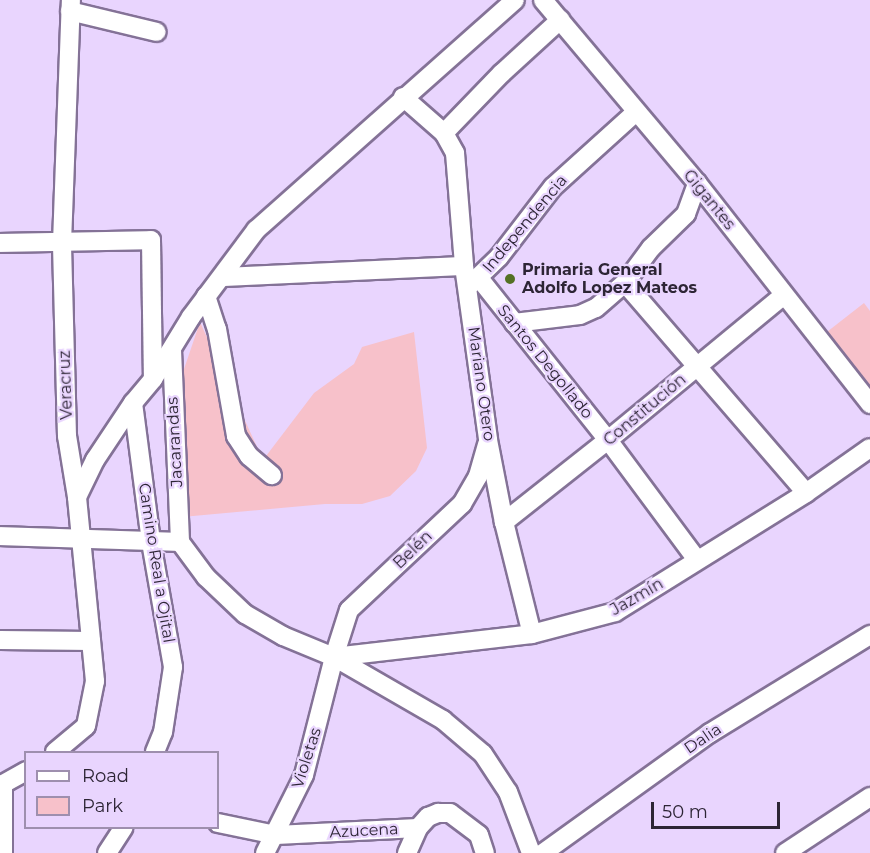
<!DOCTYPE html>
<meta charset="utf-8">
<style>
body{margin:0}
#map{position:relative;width:870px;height:853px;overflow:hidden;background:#e9d5fe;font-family:Montserrat,sans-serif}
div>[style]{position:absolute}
.green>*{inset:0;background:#f7c1ca}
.roads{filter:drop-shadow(2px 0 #847297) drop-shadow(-2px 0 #847297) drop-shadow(0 2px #847297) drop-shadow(0 -2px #847297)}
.minor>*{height:18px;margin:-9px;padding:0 9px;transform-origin:9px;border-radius:9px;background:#fff}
.dots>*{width:16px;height:16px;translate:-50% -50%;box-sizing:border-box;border:3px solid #e9d5fe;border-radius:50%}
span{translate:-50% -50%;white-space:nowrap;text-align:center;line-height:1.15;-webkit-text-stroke:4.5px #e9d5fe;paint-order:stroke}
.street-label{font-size:16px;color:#2d2535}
.poi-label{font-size:16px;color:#2d2535;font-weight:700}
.left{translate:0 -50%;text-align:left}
.legend{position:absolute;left:24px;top:751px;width:195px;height:78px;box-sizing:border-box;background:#e9d5fe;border:2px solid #9e8fae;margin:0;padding:8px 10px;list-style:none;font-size:18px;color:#2d2535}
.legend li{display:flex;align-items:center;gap:12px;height:30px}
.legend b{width:30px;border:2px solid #9e8fae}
.scale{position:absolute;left:651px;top:802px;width:129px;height:27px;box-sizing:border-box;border:3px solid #2d2535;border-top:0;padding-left:8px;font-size:18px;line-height:21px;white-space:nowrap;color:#2d2535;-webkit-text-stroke:4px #e9d5fe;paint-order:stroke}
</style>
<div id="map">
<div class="green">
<div style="clip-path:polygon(864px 303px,870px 311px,870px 394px,823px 335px)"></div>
<div style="clip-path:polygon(200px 322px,263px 460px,314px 393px,354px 364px,362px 347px,414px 332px,427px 448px,416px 471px,390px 496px,362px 504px,325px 504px,182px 517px,183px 372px)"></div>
</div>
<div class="roads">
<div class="minor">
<div style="left:543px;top:0;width:239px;rotate:49.9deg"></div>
<div style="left:697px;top:183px;width:281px;rotate:51.9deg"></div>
<div style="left:70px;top:11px;width:89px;rotate:13.6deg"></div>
<div style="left:403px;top:97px;width:55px;rotate:41.3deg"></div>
<div style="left:444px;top:133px;width:23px;rotate:61deg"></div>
<div style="left:455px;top:153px;width:113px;rotate:85.4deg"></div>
<div style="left:464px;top:266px;width:176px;rotate:82.1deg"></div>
<div style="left:488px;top:440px;width:84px;rotate:79deg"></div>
<div style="left:504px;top:522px;width:115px;rotate:76deg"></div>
<div style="left:444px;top:133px;width:83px;rotate:-46deg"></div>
<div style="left:502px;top:73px;width:79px;rotate:-42.4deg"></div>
<div style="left:0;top:243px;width:151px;rotate:-1.1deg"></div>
<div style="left:151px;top:240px;width:139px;rotate:89.2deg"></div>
<div style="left:222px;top:277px;width:242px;rotate:-2.6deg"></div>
<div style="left:479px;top:278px;width:207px;rotate:51.5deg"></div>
<div style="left:608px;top:440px;width:149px;rotate:53.4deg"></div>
<div style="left:625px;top:283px;width:277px;rotate:49.2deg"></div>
<div style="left:471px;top:284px;width:39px;rotate:-44deg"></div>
<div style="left:499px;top:257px;width:88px;rotate:-52.4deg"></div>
<div style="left:553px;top:187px;width:112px;rotate:-42.1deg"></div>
<div style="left:206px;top:296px;width:35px;rotate:72deg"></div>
<div style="left:217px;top:329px;width:109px;rotate:79.9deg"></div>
<div style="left:236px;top:436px;width:24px;rotate:57deg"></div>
<div style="left:249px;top:456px;width:30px;rotate:40deg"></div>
<div style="left:514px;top:323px;width:66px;rotate:-6.9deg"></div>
<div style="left:580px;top:315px;width:17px;rotate:-24deg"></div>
<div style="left:596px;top:308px;width:38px;rotate:-41deg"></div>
<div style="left:625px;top:283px;width:44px;rotate:-53.4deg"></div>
<div style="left:651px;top:248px;width:49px;rotate:-44.2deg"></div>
<div style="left:686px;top:214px;width:33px;rotate:-70deg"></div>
<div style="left:172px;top:350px;width:192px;rotate:87.6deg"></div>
<div style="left:180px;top:542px;width:44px;rotate:53.4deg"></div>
<div style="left:206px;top:577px;width:54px;rotate:43.5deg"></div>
<div style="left:245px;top:614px;width:44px;rotate:30.1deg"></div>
<div style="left:283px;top:636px;width:55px;rotate:22.4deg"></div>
<div style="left:334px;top:657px;width:126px;rotate:30deg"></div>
<div style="left:443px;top:720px;width:52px;rotate:40.4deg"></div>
<div style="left:483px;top:754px;width:45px;rotate:56.7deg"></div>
<div style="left:508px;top:792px;width:65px;rotate:69.3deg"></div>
<div style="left:133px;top:403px;width:140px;rotate:82.6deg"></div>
<div style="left:151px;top:542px;width:127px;rotate:80deg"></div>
<div style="left:173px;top:667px;width:66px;rotate:98.7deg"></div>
<div style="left:163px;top:732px;width:22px;rotate:112deg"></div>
<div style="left:77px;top:497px;width:41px;rotate:-64.1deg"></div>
<div style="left:95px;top:460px;width:69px;rotate:-56.3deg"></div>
<div style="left:133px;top:403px;width:31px;rotate:-50deg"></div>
<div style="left:153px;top:379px;width:73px;rotate:-58.5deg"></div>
<div style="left:191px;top:317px;width:109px;rotate:-53.2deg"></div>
<div style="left:256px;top:230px;width:346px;rotate:-41.6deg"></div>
<div style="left:504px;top:522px;width:132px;rotate:-38.3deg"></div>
<div style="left:608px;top:440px;width:228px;rotate:-39.5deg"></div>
<div style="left:0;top:536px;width:180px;rotate:1.9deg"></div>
<div style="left:0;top:640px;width:91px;rotate:0.6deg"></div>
<div style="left:334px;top:657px;width:199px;rotate:-6.6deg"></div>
<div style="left:532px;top:634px;width:86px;rotate:-14.8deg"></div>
<div style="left:615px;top:612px;width:225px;rotate:-31.9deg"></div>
<div style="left:806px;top:493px;width:78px;rotate:-35.1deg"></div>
<div style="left:55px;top:752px;width:40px;rotate:-40deg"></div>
<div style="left:86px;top:726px;width:46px;rotate:-78.7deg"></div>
<div style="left:95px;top:681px;width:185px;rotate:-95.6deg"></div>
<div style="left:77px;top:497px;width:62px;rotate:-99.3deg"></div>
<div style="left:67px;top:436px;width:193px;rotate:-91.5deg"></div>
<div style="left:62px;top:243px;width:243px;rotate:-87.9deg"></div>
<div style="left:3px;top:784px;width:26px;rotate:-29deg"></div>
<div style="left:218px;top:823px;width:59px;rotate:11.7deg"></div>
<div style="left:276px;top:835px;width:142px;rotate:-2.8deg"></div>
<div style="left:418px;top:828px;width:15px;rotate:-48deg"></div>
<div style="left:428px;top:817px;width:11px;rotate:-22deg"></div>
<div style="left:438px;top:813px;width:12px"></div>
<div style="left:450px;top:813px;width:36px;rotate:37deg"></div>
<div style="left:479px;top:835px;width:19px;rotate:72deg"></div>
<div style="left:3px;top:853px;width:69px;rotate:-90deg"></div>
<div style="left:107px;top:853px;width:30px;rotate:-57deg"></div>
<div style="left:265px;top:853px;width:87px;rotate:-63.4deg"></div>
<div style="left:304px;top:775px;width:122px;rotate:-75.7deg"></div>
<div style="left:334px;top:657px;width:49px;rotate:-72.3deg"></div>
<div style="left:349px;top:610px;width:155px;rotate:-43.2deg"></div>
<div style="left:462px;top:504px;width:32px;rotate:-60deg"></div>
<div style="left:478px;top:476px;width:33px;rotate:-74deg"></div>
<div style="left:407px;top:853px;width:27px;rotate:-66deg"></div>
<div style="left:543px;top:853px;width:206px;rotate:-35.7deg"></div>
<div style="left:710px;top:733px;width:188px;rotate:-31.5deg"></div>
<div style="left:785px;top:853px;width:102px;rotate:-33.4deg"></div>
</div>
</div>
<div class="dots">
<div style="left:510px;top:279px;background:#547024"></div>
</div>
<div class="street-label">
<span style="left:709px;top:200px;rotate:51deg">Gigantes</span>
<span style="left:525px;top:224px;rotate:-50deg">Independencia</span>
<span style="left:545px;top:362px;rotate:51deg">Santos Degollado</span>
<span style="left:481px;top:384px;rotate:82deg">Mariano Otero</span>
<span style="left:66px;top:385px;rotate:-92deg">Veracruz</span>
<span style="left:645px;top:410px;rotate:-40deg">Constitución</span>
<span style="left:175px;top:442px;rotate:-93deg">Jacarandas</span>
<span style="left:413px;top:550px;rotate:-44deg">Belén</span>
<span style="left:156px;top:563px;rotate:81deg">Camino Real a Ojital</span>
<span style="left:637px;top:597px;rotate:-30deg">Jazmín</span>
<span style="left:703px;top:739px;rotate:-34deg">Dalia</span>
<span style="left:307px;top:758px;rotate:-72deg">Violetas</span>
<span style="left:364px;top:831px;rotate:-3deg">Azucena</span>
</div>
<div class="poi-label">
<span class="left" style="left:522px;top:279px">Primaria General<br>Adolfo Lopez Mateos</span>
</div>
<ul class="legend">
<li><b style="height:8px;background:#fff"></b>Road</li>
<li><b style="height:16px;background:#f7c1ca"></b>Park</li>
</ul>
<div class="scale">50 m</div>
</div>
